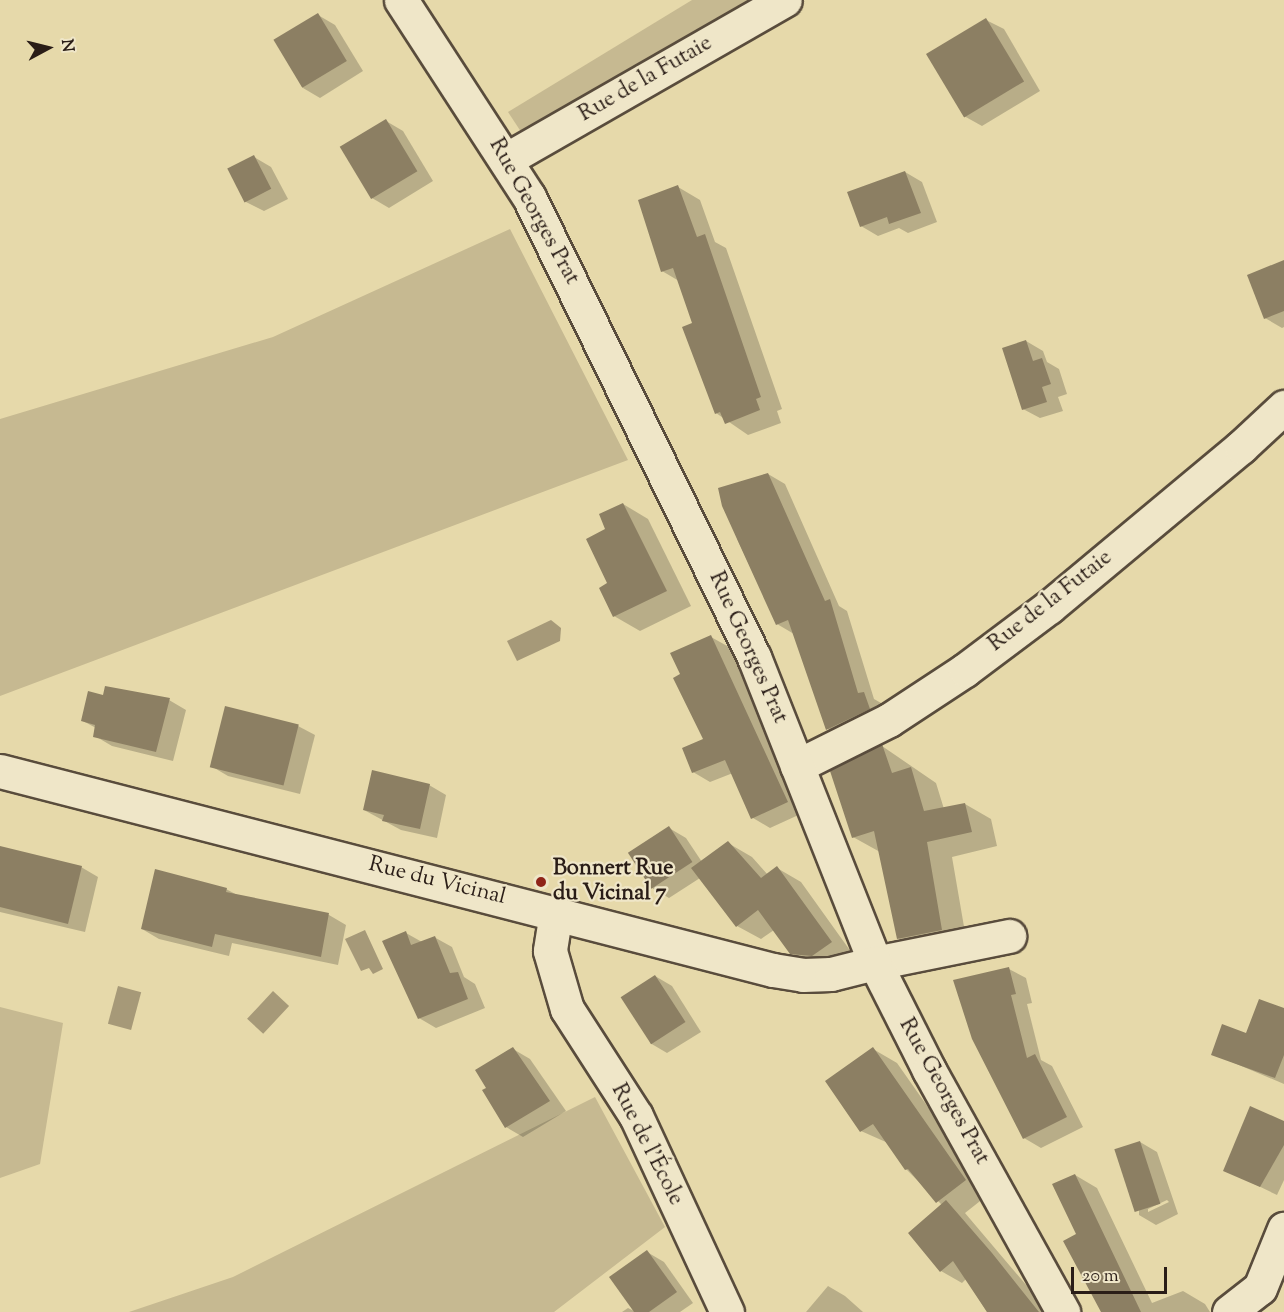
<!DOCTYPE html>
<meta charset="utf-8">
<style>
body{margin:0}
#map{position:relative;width:1284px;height:1312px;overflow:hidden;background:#e6d9aa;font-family:"Sorts Mill Goudy",serif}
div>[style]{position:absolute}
.green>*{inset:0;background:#c6b991}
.water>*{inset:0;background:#a69978;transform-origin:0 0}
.shadow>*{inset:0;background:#0003}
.building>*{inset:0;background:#8c7f63;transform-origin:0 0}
.roads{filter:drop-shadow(2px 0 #594c3c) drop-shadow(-2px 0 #594c3c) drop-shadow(0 2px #594c3c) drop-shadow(0 -2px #594c3c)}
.minor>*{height:33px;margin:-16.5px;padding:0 16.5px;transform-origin:16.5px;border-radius:16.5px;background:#efe6c8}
.tertiary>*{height:33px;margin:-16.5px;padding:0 16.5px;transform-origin:16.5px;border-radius:16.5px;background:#efe6c8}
.dots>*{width:16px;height:16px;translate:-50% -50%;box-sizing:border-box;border:3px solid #efe6c8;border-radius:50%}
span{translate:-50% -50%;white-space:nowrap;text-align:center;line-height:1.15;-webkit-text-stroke:4.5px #efe6c8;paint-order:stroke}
.street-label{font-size:22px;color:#2a1d17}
.poi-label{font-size:22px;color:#2a1d17;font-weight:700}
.left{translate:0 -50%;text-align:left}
.north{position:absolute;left:18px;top:18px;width:60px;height:60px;-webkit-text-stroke:4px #efe6c8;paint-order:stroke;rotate:83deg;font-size:16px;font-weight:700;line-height:24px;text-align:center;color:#2a1d17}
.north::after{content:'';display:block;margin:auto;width:21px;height:27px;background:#2a1d17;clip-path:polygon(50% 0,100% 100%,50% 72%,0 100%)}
.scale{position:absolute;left:1071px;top:1267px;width:96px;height:27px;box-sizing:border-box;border:3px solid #2a1d17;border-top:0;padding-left:8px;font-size:18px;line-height:21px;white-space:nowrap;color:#2a1d17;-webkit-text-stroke:4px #efe6c8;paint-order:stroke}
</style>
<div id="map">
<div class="green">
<div style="clip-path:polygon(692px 0,785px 0,531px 147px,508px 112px)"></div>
<div style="clip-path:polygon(510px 229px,628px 460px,0 696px,0 419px,273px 337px)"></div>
<div style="clip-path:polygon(0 1007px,63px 1023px,40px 1164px,0 1178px)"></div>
<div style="clip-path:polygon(595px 1097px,665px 1227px,554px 1312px,129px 1312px,233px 1277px)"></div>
</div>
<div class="water">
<div style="clip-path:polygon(551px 620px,561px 628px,560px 641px,517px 661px,507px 641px)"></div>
<div style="clip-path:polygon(365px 930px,383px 969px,373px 974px,369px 968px,361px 971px,345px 939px)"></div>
<div style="left:118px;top:986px;width:24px;height:39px;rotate:15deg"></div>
<div style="left:273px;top:991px;width:22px;height:38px;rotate:43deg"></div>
</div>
<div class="shadow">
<div style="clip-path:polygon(318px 15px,335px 25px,363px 71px,320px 98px,303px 88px)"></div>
<div style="clip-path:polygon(986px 20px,1004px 29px,1040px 91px,982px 126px,964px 116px,928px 55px)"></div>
<div style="clip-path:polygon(386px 121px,403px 131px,433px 181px,389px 208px,372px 198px)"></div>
<div style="clip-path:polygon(254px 157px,271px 167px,288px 199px,264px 211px,246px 202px)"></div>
<div style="clip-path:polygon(905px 172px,922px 182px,937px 222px,908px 233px,899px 228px,878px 236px,861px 226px)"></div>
<div style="clip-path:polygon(678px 187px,700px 200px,715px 242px,726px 248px,782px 409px,777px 411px,781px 423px,748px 435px,716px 413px,694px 324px,679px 281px,662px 271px)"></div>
<div style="clip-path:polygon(1284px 261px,1284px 327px,1282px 328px,1265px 318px)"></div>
<div style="clip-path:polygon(1026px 341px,1043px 351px,1047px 362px,1059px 369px,1067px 394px,1058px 397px,1063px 411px,1040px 418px,1023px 409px)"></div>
<div style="clip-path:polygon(768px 474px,785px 484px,839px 606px,847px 611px,874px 699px,881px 703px,886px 718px,845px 739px,828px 729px,794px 634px,777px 624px,738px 541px,720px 489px)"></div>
<div style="clip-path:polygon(623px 504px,648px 519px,691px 606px,640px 631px,614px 616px,609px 583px,607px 530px)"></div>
<div style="clip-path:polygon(711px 637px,729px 647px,805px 812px,770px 828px,753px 818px,733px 773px,710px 782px,693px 772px,705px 740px,682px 674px)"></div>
<div style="clip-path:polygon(104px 697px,169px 700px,186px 710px,173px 761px,112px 746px,95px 736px,96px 728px,83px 721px)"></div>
<div style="clip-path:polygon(298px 726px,315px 735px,300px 794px,228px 776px,211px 766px)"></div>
<div style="clip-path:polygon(882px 746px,936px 783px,944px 809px,965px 804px,991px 819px,997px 846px,952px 857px,967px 944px,924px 953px,898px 938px,880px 852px,853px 837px)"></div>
<div style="clip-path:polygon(429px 785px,446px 795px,437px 838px,401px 830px,364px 810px)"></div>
<div style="clip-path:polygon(669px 828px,686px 838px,702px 862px,728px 843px,752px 857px,768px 875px,777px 868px,801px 882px,854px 956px,815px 967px,791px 953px,774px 930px,761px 939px,737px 926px,700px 878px,669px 898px,652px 888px)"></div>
<div style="clip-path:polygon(0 847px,81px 867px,98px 877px,85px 932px,0 912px)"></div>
<div style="clip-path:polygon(226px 889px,239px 896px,329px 915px,346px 925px,338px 965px,232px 943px,229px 956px,159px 939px,142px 929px)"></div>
<div style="clip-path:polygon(406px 933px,422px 942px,434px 937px,452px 947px,464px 977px,475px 984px,485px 1008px,436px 1028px,419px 1018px)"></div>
<div style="clip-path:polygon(1009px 969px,1026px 978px,1032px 1003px,1027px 1004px,1041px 1060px,1052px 1066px,1083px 1127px,1041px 1148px,1024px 1138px,974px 1038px)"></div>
<div style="clip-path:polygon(655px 976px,672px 986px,701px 1032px,667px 1053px,650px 1043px)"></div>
<div style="clip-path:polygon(1284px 1010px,1284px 1084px,1213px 1054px,1247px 1035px)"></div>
<div style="clip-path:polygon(513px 1049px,530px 1059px,566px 1111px,523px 1137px,506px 1127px)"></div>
<div style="clip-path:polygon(873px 1049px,897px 1063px,989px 1194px,965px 1213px,1049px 1312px,987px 1312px,966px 1279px,962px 1283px,941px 1271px,910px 1233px,942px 1205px,906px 1169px,888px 1143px,861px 1131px)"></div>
<div style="clip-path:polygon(1284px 1123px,1284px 1180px,1277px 1195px,1225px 1170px)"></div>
<div style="clip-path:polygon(evenodd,1140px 1142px,1157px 1152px,1178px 1214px,1156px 1225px,1139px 1215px,1140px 1142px,1167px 1200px,1169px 1202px,1148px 1212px,1148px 1209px,1167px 1200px)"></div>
<div style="clip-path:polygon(1075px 1175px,1097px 1188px,1152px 1303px,1183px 1291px,1205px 1304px,1210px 1312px,1102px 1312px,1078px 1235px)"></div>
<div style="clip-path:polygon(647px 1252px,664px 1262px,693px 1303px,680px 1312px,636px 1312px)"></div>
<div style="clip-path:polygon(828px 1286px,845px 1296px,863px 1312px,806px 1312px)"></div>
<div style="clip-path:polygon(628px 1308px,636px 1312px,622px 1312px)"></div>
</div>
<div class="building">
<div style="left:318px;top:13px;width:56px;height:52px;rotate:59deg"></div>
<div style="left:986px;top:18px;width:74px;height:70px;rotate:59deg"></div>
<div style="left:386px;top:119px;width:61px;height:54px;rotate:59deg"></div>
<div style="left:254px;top:155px;width:38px;height:30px;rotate:63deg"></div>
<div style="clip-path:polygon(905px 171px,921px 213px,889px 224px,887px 217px,860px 227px,847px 192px)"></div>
<div style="clip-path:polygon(678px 185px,697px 237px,705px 234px,761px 397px,756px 399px,760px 410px,725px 424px,720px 412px,715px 414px,682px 327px,692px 323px,673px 268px,661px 272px,638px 200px)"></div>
<div style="clip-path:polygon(1284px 260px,1284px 311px,1264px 319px,1247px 275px)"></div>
<div style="clip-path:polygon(1026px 340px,1033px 361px,1042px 358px,1051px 384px,1042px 387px,1047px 402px,1022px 410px,1002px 348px)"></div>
<div style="clip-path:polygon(768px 473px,825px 601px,830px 599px,858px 693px,864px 692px,870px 709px,826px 730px,788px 620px,776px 625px,722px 506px,718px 488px)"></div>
<div style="clip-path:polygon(623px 503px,667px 591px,613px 617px,599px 588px,607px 583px,586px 539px,605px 529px,599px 514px)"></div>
<div style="clip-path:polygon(711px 635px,788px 802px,751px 819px,725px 760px,692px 773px,682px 748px,703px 739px,673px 678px,680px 674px,670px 653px)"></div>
<div style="clip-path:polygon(105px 686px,170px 698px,156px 752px,93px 737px,95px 725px,81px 721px,88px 691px,103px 695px)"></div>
<div style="left:225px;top:706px;width:76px;height:63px;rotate:14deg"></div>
<div style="clip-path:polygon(882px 744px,892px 773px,911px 767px,924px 811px,965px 803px,972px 832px,927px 842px,942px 930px,897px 939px,874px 831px,852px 838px,830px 771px)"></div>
<div style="clip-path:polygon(372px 770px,430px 784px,420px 829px,382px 821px,384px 815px,363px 810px)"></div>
<div style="left:669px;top:826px;width:43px;height:49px;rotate:57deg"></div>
<div style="clip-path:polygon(728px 841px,761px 878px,777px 866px,832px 942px,812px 956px,790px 954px,758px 910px,736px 927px,691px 868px)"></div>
<div style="clip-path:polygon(0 846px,82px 866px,68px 924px,0 907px)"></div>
<div style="clip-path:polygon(155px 869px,227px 888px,226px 892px,329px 913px,321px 957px,215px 934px,212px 947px,141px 929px)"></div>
<div style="clip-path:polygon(406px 931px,411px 945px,435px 936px,450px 973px,458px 972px,468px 999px,418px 1019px,382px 941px)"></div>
<div style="clip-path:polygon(1009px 967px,1016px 994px,1011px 995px,1027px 1058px,1035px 1054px,1067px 1117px,1023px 1139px,972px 1039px,953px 980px)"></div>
<div style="left:655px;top:975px;width:56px;height:41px;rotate:57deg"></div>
<div style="clip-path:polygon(1259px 999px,1284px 1008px,1284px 1055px,1275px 1078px,1211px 1055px,1222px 1024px,1246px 1033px)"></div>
<div style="clip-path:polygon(513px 1047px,550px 1101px,505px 1128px,482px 1090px,486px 1088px,475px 1070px)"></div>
<div style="clip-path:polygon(873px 1047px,966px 1180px,936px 1203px,908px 1169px,905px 1170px,873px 1124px,860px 1132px,825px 1081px)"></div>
<div style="clip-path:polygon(1250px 1106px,1284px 1121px,1284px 1145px,1260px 1187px,1223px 1171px)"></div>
<div style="left:1140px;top:1141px;width:66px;height:27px;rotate:72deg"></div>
<div style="clip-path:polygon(1075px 1174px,1141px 1312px,1101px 1312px,1063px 1241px,1076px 1234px,1052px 1184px)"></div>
<div style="clip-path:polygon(946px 1200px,992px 1253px,1039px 1312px,987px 1312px,953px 1261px,940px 1272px,908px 1233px)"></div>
<div style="clip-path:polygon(647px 1250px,677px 1292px,649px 1312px,634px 1312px,609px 1277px)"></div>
</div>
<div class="roads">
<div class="minor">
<div style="left:797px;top:766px;width:103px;rotate:-26.6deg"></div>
<div style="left:889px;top:720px;width:91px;rotate:-33.3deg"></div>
<div style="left:965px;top:670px;width:105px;rotate:-36.9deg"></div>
<div style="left:1049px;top:607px;width:250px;rotate:-39.8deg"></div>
<div style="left:1241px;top:447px;width:59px;rotate:-42.9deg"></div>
<div style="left:556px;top:912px;width:39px;rotate:99deg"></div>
<div style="left:550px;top:951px;width:60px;rotate:73.7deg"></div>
<div style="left:567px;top:1009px;width:127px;rotate:57.2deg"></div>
<div style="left:636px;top:1116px;width:216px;rotate:65.1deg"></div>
<div style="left:875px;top:963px;width:137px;rotate:-11.4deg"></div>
<div style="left:1229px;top:1312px;width:39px;rotate:-38deg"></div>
<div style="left:1260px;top:1288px;width:64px;rotate:-67.9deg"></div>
</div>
<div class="tertiary">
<div style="left:401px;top:0;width:235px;rotate:57deg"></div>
<div style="left:529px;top:197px;width:512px;rotate:63.94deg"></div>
<div style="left:754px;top:657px;width:329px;rotate:68.4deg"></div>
<div style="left:875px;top:963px;width:120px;rotate:63.2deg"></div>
<div style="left:929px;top:1070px;width:277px;rotate:61deg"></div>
<div style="left:507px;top:159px;width:320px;rotate:-29.8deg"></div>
<div style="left:0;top:771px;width:798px;rotate:14.44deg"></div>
<div style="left:773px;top:970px;width:30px;rotate:9deg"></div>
<div style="left:803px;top:975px;width:28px;rotate:-2deg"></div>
<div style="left:831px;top:974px;width:45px;rotate:-14deg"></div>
</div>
</div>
<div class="dots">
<div style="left:541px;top:882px;background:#8f2418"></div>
</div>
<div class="street-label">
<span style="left:646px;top:80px;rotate:-30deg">Rue de la Futaie</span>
<span style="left:533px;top:212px;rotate:61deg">Rue Georges Prat</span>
<span style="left:1051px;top:602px;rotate:-38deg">Rue de la Futaie</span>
<span style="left:747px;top:648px;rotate:66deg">Rue Georges Prat</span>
<span style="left:437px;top:882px;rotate:14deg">Rue du Vicinal</span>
<span style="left:943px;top:1092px;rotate:61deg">Rue Georges Prat</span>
<span style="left:646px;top:1145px;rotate:63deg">Rue de l'École</span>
</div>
<div class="poi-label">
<span class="left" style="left:553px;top:882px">Bonnert Rue<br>du Vicinal 7</span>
</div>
<div class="north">N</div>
<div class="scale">20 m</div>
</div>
